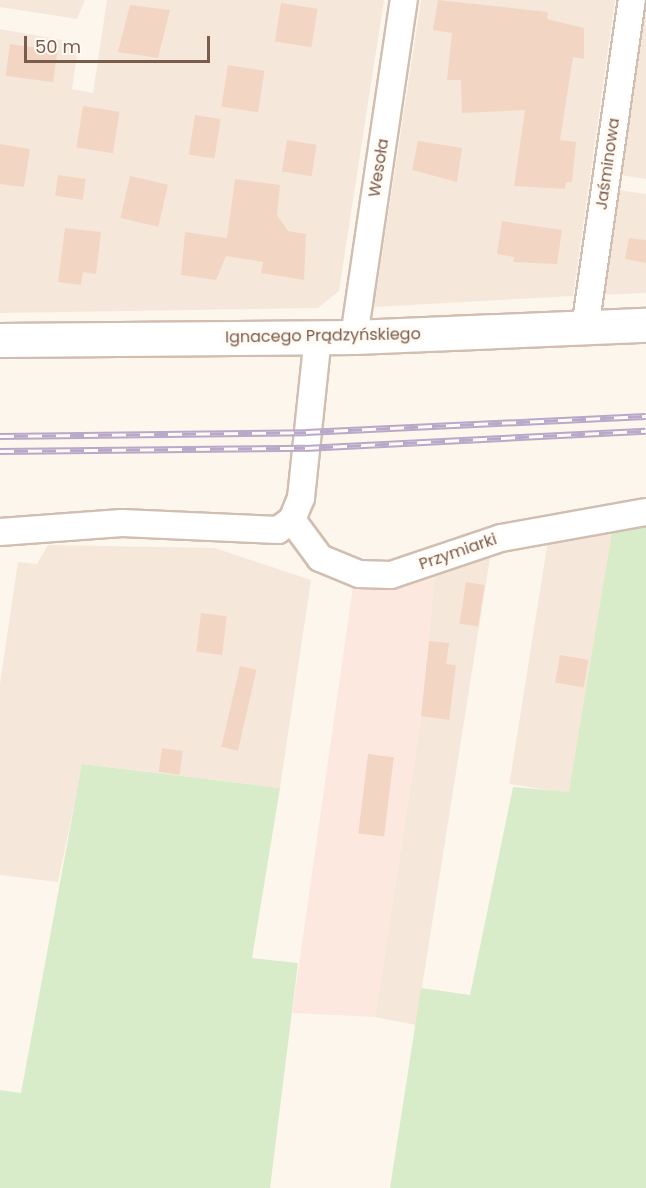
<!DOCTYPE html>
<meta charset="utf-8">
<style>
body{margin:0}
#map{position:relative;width:646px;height:1188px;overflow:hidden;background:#fdf6ec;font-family:Poppins,sans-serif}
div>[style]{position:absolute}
.residential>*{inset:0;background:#f5e8da;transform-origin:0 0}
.commercial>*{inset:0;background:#fde8e0}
.green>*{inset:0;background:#d8ecc9}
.building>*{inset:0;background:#f3d5c3;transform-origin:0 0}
.roads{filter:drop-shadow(2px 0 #d1beb0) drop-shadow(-2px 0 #d1beb0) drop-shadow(0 2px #d1beb0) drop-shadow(0 -2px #d1beb0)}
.minor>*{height:26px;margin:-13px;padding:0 13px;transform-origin:13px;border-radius:13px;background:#fff}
.tertiary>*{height:33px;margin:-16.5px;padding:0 16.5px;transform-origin:16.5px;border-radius:16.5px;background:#fff}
.rail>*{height:7px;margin-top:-3.5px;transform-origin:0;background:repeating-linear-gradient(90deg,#fffaf3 0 14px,#b9a8c9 0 28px);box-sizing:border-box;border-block:2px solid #b9a8c9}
span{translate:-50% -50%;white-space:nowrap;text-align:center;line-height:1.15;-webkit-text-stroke:6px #fffaf3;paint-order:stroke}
.street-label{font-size:16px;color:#7a5c4d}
.scale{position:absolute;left:24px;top:36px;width:186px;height:27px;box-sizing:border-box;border:3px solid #7a5c4d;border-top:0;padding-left:8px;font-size:18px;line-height:21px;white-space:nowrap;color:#7a5c4d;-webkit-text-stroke:4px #fffaf3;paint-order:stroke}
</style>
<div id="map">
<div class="residential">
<div style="clip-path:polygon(0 0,85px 0,77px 19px,0 7px)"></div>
<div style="clip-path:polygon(107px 0,384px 0,339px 291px,318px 308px,0 313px,0 29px,73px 42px,78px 48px,72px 89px,93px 93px)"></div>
<div style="clip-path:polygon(421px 0,615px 0,573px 296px,374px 307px)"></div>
<div style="clip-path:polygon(645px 0,646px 0,646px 179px,620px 175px)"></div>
<div style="clip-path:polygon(618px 190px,646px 194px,646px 293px,603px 295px)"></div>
<div style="left:613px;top:526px;width:271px;height:62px;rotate:99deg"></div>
<div style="clip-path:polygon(48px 545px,215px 548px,311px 580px,280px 788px,83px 764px,58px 882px,0 875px,0 684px,18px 562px,37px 564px)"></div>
<div style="clip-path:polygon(491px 551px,416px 1025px,375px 1017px,421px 716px,435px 571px)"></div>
</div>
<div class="commercial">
<div style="clip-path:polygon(435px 571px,421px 716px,375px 1017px,292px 1013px,353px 586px,391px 587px)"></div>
</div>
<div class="green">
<div style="clip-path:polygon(646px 521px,646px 1188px,390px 1188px,421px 988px,470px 995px,513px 787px,569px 792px,613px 526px)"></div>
<div style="clip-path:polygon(82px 764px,280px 788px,252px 958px,298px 963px,270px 1188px,0 1188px,0 1090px,21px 1093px)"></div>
</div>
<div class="building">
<div style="clip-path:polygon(438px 0,548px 12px,547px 19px,584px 28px,584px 59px,573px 57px,560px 140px,576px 142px,572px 182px,566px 182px,565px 189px,514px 186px,525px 110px,462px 113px,461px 80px,447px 80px,452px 33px,433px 30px)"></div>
<div style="left:281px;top:3px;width:37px;height:39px;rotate:9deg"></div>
<div style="clip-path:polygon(130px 5px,170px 10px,158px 58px,118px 52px)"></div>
<div style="left:10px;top:44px;width:48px;height:32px;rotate:8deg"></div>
<div style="left:228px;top:65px;width:37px;height:42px;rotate:9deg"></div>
<div style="left:83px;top:106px;width:37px;height:42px;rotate:9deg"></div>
<div style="left:195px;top:115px;width:26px;height:40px;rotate:9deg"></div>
<div style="left:287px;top:140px;width:30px;height:32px;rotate:9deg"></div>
<div style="clip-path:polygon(418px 141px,462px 148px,457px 182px,412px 170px)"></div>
<div style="clip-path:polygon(0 144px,30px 149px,24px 187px,0 184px)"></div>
<div style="left:58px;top:175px;width:28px;height:21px;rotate:8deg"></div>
<div style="left:130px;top:176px;width:39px;height:43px;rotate:13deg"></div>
<div style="clip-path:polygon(235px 179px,280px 185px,277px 215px,288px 231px,306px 234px,304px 280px,261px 273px,263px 262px,226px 256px,216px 280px,181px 275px,185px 232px,227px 238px)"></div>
<div style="clip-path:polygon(502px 221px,562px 230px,557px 264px,513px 262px,514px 257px,497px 254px)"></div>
<div style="clip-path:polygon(65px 228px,101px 232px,96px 274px,83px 272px,81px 285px,58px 282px)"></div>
<div style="clip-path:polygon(629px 238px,646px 240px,646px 263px,625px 259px)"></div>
<div style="left:466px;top:582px;width:19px;height:42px;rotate:9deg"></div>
<div style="left:201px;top:613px;width:26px;height:39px;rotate:7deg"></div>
<div style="clip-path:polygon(429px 641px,449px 643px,446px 664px,456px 665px,449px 720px,421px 716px)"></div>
<div style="left:560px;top:655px;width:29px;height:28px;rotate:10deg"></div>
<div style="left:240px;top:666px;width:17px;height:83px;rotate:13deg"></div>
<div style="left:162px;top:748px;width:21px;height:24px;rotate:8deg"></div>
<div style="left:368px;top:754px;width:26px;height:80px;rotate:7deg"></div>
</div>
<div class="roads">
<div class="minor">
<div style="left:585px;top:329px;width:332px;rotate:-81.9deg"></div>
<div style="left:354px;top:337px;width:341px;rotate:-81.6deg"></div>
<div style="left:292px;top:520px;width:47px;rotate:53.6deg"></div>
<div style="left:320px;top:558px;width:42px;rotate:22.3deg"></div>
<div style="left:359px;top:574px;width:32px;rotate:2deg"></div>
<div style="left:391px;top:575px;width:116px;rotate:-18.6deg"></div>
<div style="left:501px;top:538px;width:147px;rotate:-10.2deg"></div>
<div style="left:0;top:532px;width:122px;rotate:-4.2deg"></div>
<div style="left:122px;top:523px;width:156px;rotate:2.6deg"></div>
<div style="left:278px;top:530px;width:17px;rotate:-36deg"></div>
<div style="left:292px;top:520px;width:24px;rotate:-68deg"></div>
<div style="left:301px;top:498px;width:162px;rotate:-84deg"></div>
</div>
<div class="tertiary">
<div style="left:0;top:340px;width:354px;rotate:-0.5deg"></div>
<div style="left:354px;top:337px;width:292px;rotate:-2.4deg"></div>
</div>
</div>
<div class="rail">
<div style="left:0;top:436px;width:306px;rotate:-0.7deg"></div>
<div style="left:306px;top:432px;width:340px;rotate:-2.7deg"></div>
<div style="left:0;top:451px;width:305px;rotate:-0.6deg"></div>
<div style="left:305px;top:448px;width:341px;rotate:-2.9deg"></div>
</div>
<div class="street-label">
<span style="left:608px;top:164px;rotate:-82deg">Jaśminowa</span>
<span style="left:379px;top:168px;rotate:-81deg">Wesoła</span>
<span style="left:323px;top:336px;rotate:-1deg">Ignacego Prądzyńskiego</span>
<span style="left:458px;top:552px;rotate:-19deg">Przymiarki</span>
</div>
<div class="scale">50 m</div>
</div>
